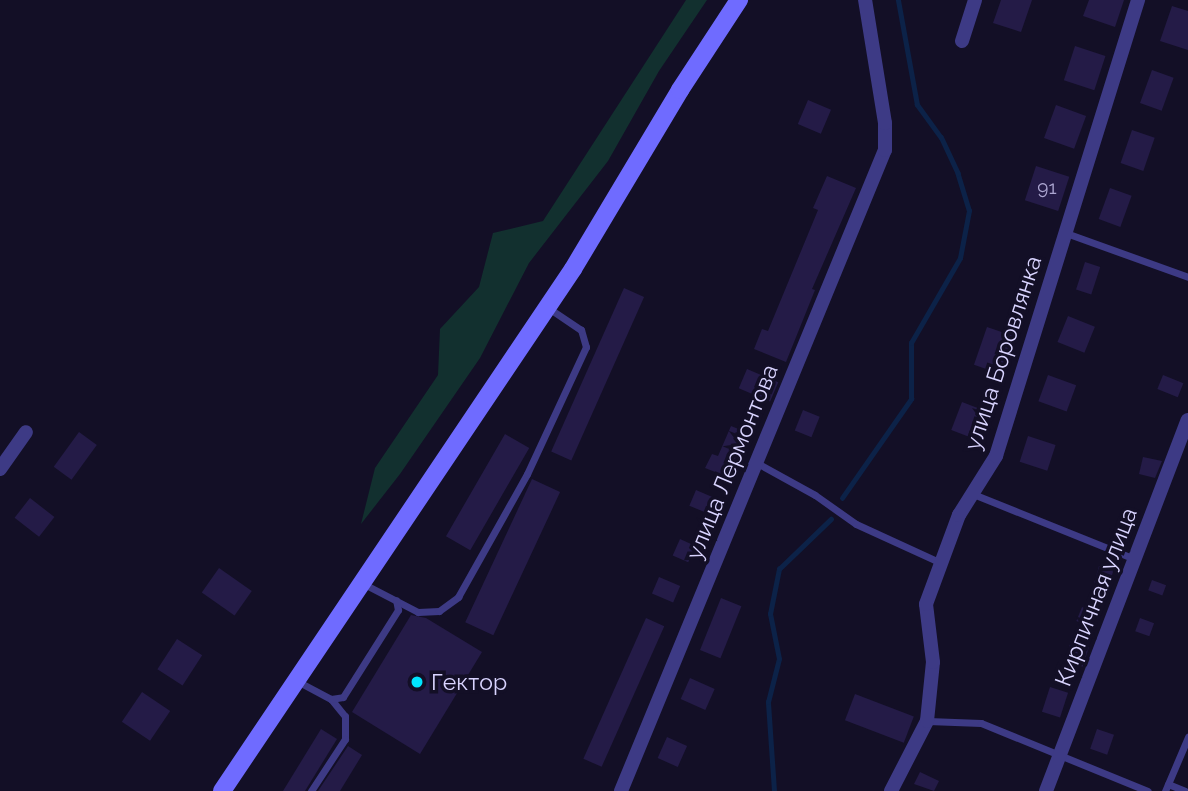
<!DOCTYPE html>
<html>
<head>
<meta charset="utf-8">
<style>
  body { margin:0 }
  #map { position:relative; width:1188px; height:791px; overflow:hidden; background:#130f26; font-family:Raleway,sans-serif }
  div>[style] { position:absolute }
  .green>* { inset:0; background:#12302f }
  .stream>* { height:4.5px; margin:-2.25px; padding:0 2.25px; transform-origin:2.25px; border-radius:2.25px; background:#0c2248 }
  .building>* { inset:0; background:#241b47; transform-origin:0 0 }
  .lane>* { height:7px; margin:-3.5px; padding:0 3.5px; transform-origin:3.5px; border-radius:3.5px; background:#3d3a85 }
  .street>* { height:14px; margin:-7px; padding:0 7px; transform-origin:7px; border-radius:7px; background:#3d3a85 }
  .secondary>* { height:18px; margin:-9px; padding:0 9px; transform-origin:9px; border-radius:9px; background:#6f6bff }
  .dots>* { width:19px; height:19px; translate:-50% -50%; box-sizing:border-box; border:4px solid #130f26; border-radius:50% }
  span { translate:-50% -50%; white-space:nowrap; text-align:center; line-height:1.15; -webkit-text-stroke:7px #130f26; paint-order:stroke }
  .number-label { font-size:19px; color:#aca6d1 }
  .number-label span { -webkit-text-stroke-width:0 }
  .street-label { font-size:23px; color:#d9d4ff }
  .poi-label { font-size:23px; color:#d9d4ff }
  .left { translate:0 -50%; text-align:left }
</style>
</head>
<body>
<div id="map">
  <div class="green">
    <i style="clip-path:polygon(686px 0,707px 0,659px 71px,608px 161px,529px 263px,480px 358px,400px 474px,361px 524px,375px 468px,438px 375px,440px 329px,479px 287px,493px 233px,543px 221px)"></i>
  </div>
  <div class="stream">
    <i style="left:842px;top:498px;width:121px;rotate:-55.1deg"></i>
    <i style="left:911px;top:399px;width:56px;rotate:-90deg"></i>
    <i style="left:911px;top:343px;width:98px;rotate:-60deg"></i>
    <i style="left:960px;top:258px;width:48px;rotate:-79.2deg"></i>
    <i style="left:969px;top:211px;width:39px;rotate:-107deg"></i>
    <i style="left:958px;top:174px;width:40px;rotate:-115deg"></i>
    <i style="left:941px;top:138px;width:41px;rotate:-126deg"></i>
    <i style="left:917px;top:105px;width:107px;rotate:-100.3deg"></i>
    <i style="left:774px;top:791px;width:89px;rotate:-93.9deg"></i>
    <i style="left:768px;top:702px;width:44px;rotate:-75.7deg"></i>
    <i style="left:779px;top:659px;width:46px;rotate:-101.3deg"></i>
    <i style="left:770px;top:614px;width:46px;rotate:-78.7deg"></i>
    <i style="left:779px;top:569px;width:72px;rotate:-43.9deg"></i>
  </div>
  <div class="building">
    <i style="clip-path:polygon(1001px 0,1032px 0,1021px 32px,993px 23px)"></i>
    <i style="clip-path:polygon(1089px 0,1124px 0,1115px 27px,1083px 16px)"></i>
    <i style="clip-path:polygon(1172px 6px,1188px 11px,1188px 50px,1160px 41px)"></i>
    <i style="left:1075px;top:46px;width:32px;height:36px;rotate:18deg"></i>
    <i style="left:1152px;top:70px;width:23px;height:35px;rotate:20deg"></i>
    <i style="left:808px;top:100px;width:25px;height:26px;rotate:23deg"></i>
    <i style="left:1056px;top:105px;width:32px;height:35px;rotate:20deg"></i>
    <i style="left:1132px;top:130px;width:24px;height:35px;rotate:19deg"></i>
    <i style="left:1036px;top:166px;width:35px;height:36px;rotate:18deg"></i>
    <i style="clip-path:polygon(827px 176px,856px 188px,812px 289px,815px 290px,786px 362px,754px 349px,762px 329px,768px 331px,818px 210px,813px 208px)"></i>
    <i style="left:1110px;top:188px;width:23px;height:33px;rotate:20deg"></i>
    <i style="left:1085px;top:262px;width:16px;height:29px;rotate:18deg"></i>
    <i style="left:624px;top:288px;width:22px;height:179px;rotate:24deg"></i>
    <i style="left:1068px;top:316px;width:29px;height:28px;rotate:22deg"></i>
    <i style="left:987px;top:327px;width:28px;height:40px;rotate:19deg"></i>
    <i style="left:747px;top:369px;width:34px;height:21px;rotate:23deg"></i>
    <i style="left:1048px;top:375px;width:30px;height:28px;rotate:20deg"></i>
    <i style="left:1163px;top:375px;width:22px;height:15px;rotate:22deg"></i>
    <i style="left:962px;top:402px;width:28px;height:30px;rotate:21deg"></i>
    <i style="left:803px;top:410px;width:18px;height:22px;rotate:22deg"></i>
    <i style="clip-path:polygon(731px 426px,751px 434px,744px 451px,739px 449px,728px 477px,705px 468px,712px 454px,718px 456px)"></i>
    <i style="left:79px;top:432px;width:22px;height:43px;rotate:36deg"></i>
    <i style="left:505px;top:434px;width:28px;height:118px;rotate:30deg"></i>
    <i style="left:1028px;top:436px;width:29px;height:27px;rotate:18deg"></i>
    <i style="clip-path:polygon(1143px 457px,1162px 461px,1155px 478px,1139px 474px)"></i>
    <i style="left:532px;top:479px;width:31px;height:158px;rotate:25deg"></i>
    <i style="left:696px;top:490px;width:26px;height:17px;rotate:23deg"></i>
    <i style="left:30px;top:498px;width:31px;height:25px;rotate:38deg"></i>
    <i style="left:680px;top:539px;width:17px;height:18px;rotate:24deg"></i>
    <i style="left:1099px;top:566px;width:15px;height:17px;rotate:16deg"></i>
    <i style="left:219px;top:568px;width:40px;height:30px;rotate:35deg"></i>
    <i style="left:659px;top:577px;width:23px;height:18px;rotate:23deg"></i>
    <i style="left:1152px;top:580px;width:15px;height:11px;rotate:20deg"></i>
    <i style="left:721px;top:598px;width:22px;height:56px;rotate:22deg"></i>
    <i style="left:1082px;top:607px;width:16px;height:15px;rotate:22deg"></i>
    <i style="clip-path:polygon(411px 615px,426px 618px,482px 652px,420px 754px,352px 712px)"></i>
    <i style="left:646px;top:618px;width:20px;height:154px;rotate:24deg"></i>
    <i style="left:1140px;top:618px;width:15px;height:14px;rotate:20deg"></i>
    <i style="left:177px;top:639px;width:30px;height:36px;rotate:33deg"></i>
    <i style="left:1071px;top:641px;width:19px;height:21px;rotate:18deg"></i>
    <i style="left:690px;top:678px;width:27px;height:23px;rotate:24deg"></i>
    <i style="left:1050px;top:687px;width:19px;height:26px;rotate:18deg"></i>
    <i style="left:142px;top:692px;width:34px;height:36px;rotate:34deg"></i>
    <i style="left:855px;top:694px;width:63px;height:28px;rotate:21deg"></i>
    <i style="clip-path:polygon(321px 729px,337px 739px,305px 791px,283px 791px)"></i>
    <i style="left:1097px;top:729px;width:18px;height:21px;rotate:19deg"></i>
    <i style="left:667px;top:737px;width:22px;height:23px;rotate:24deg"></i>
    <i style="clip-path:polygon(348px 746px,362px 755px,340px 791px,318px 791px)"></i>
    <i style="clip-path:polygon(920px 772px,939px 781px,934px 791px,914px 784px)"></i>
  </div>
  <div class="lane">
    <i style="left:1066px;top:233px;width:130px;rotate:19.8deg"></i>
    <i style="left:757px;top:463px;width:66px;rotate:28.9deg"></i>
    <i style="left:815px;top:495px;width:50px;rotate:35.3deg"></i>
    <i style="left:856px;top:524px;width:94px;rotate:24.6deg"></i>
    <i style="left:973px;top:494px;width:175px;rotate:21.9deg"></i>
    <i style="left:362px;top:583px;width:63px;rotate:27.4deg"></i>
    <i style="left:418px;top:612px;width:21px;rotate:-3deg"></i>
    <i style="left:439px;top:611px;width:24px;rotate:-36deg"></i>
    <i style="left:458px;top:597px;width:141px;rotate:-60.7deg"></i>
    <i style="left:527px;top:474px;width:140px;rotate:-65.1deg"></i>
    <i style="left:586px;top:347px;width:18px;rotate:-106deg"></i>
    <i style="left:581px;top:330px;width:40px;rotate:-146deg"></i>
    <i style="left:297px;top:681px;width:38px;rotate:28deg"></i>
    <i style="left:331px;top:699px;width:22px;rotate:51deg"></i>
    <i style="left:345px;top:716px;width:23px;rotate:90deg"></i>
    <i style="left:345px;top:739px;width:62px;rotate:123.2deg"></i>
    <i style="left:331px;top:699px;width:12px;rotate:-9deg"></i>
    <i style="left:343px;top:697px;width:103px;rotate:-57.7deg"></i>
    <i style="left:398px;top:610px;width:10px;rotate:-101deg"></i>
    <i style="left:928px;top:721px;width:53px;rotate:2.2deg"></i>
    <i style="left:981px;top:723px;width:180px;rotate:22.2deg"></i>
    <i style="left:1168px;top:784px;width:18px;rotate:22deg"></i>
    <i style="left:1165px;top:791px;width:59px;rotate:-66.9deg"></i>
  </div>
  <div class="street">
    <i style="left:962px;top:41px;width:43px;rotate:-72.4deg"></i>
    <i style="left:0;top:469px;width:45px;rotate:-54.9deg"></i>
    <i style="left:621px;top:791px;width:693px;rotate:-67.62deg"></i>
    <i style="left:885px;top:150px;width:27px;rotate:-90deg"></i>
    <i style="left:885px;top:123px;width:125px;rotate:-99.2deg"></i>
    <i style="left:891px;top:791px;width:79px;rotate:-62.8deg"></i>
    <i style="left:927px;top:721px;width:59px;rotate:-84.2deg"></i>
    <i style="left:933px;top:662px;width:58px;rotate:-96.9deg"></i>
    <i style="left:926px;top:604px;width:95px;rotate:-69.7deg"></i>
    <i style="left:959px;top:515px;width:70px;rotate:-57.9deg"></i>
    <i style="left:996px;top:456px;width:478px;rotate:-72.7deg"></i>
    <i style="left:1046px;top:791px;width:397px;rotate:-69.1deg"></i>
  </div>
  <div class="secondary">
    <i style="left:222px;top:791px;width:629px;rotate:-56.08deg"></i>
    <i style="left:573px;top:269px;width:209px;rotate:-59.1deg"></i>
    <i style="left:680px;top:90px;width:108px;rotate:-56.8deg"></i>
  </div>
  <div class="dots">
    <i style="left:417px;top:682px;background:#00e5ff"></i>
  </div>
  <div class="number-label">
    <span style="left:1047px;top:188px">91</span>
  </div>
  <div class="street-label">
    <span style="left:1003px;top:353px;rotate:-72deg">улица Боровлянка</span>
    <span style="left:732px;top:462px;rotate:-68deg">улица Лермонтова</span>
    <span style="left:1096px;top:597px;rotate:-69deg">Кирпичная улица</span>
  </div>
  <div class="poi-label">
    <span class="left" style="left:431px;top:682px">Гектор</span>
  </div>
</div>
</body>
</html>
